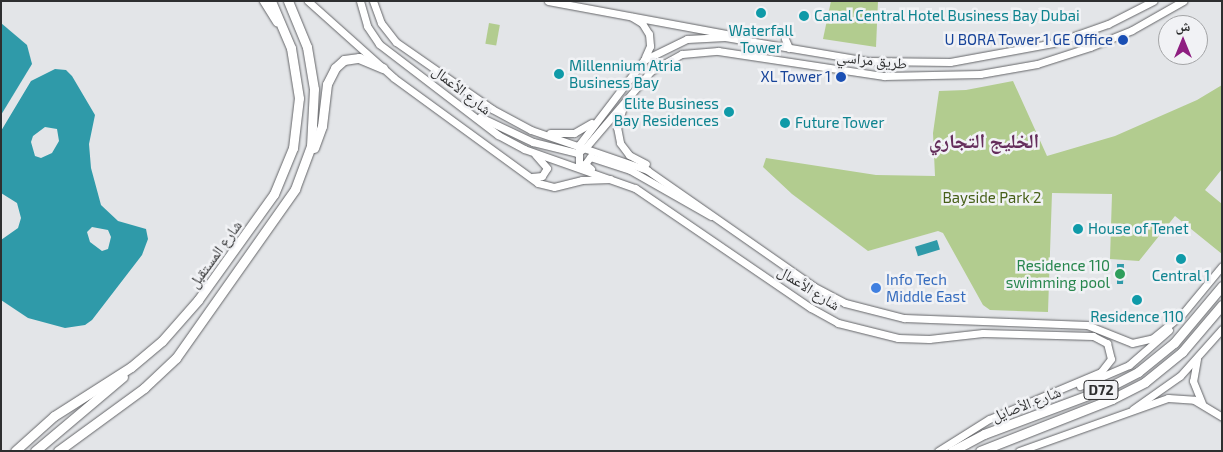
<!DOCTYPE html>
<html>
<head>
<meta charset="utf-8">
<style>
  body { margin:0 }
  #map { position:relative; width:1223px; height:452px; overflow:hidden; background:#e3e5e8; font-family:"Exo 2","Noto Naskh Arabic",sans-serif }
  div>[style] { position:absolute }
  .green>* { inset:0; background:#b2cc8f; transform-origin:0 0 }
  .water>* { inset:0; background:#2f9aa9; transform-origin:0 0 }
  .roads { filter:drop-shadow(0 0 1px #646568) drop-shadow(0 0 1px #646568) }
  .minor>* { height:7px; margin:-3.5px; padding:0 3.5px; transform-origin:3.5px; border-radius:3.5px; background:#fff }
  .major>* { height:9px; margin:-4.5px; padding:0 4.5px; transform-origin:4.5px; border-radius:4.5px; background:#fff }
  .dots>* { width:14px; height:14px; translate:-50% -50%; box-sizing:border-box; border:2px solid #f1f2f5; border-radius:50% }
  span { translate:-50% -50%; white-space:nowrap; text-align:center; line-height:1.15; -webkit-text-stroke:5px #f1f2f5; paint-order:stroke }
  .shield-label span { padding:1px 4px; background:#f1f2f5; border:1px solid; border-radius:4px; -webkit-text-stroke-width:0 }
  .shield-label { font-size:14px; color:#2e2f30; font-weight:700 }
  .culture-label { font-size:15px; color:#0d838f }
  .left { translate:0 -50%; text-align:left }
  .right { translate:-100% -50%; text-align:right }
  .transit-label { font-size:15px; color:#164399 }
  .street-label { font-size:15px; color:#2e2f30 }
  .park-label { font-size:15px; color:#476019 }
  .leisure-label { font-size:15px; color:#27864d }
  .shop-label { font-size:15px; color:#366cbe }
  .district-label { font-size:20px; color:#652e5c; font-weight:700 }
  .frame { position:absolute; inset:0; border:2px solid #2e2f30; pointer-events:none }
  .north { position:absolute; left:1158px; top:15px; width:50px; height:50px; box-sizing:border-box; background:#f1f2f5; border:1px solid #a3a4a6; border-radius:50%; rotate:0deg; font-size:14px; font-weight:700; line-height:20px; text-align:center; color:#2e2f30 }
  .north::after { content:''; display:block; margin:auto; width:18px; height:22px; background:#8e1e80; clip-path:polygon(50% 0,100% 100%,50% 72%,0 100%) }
</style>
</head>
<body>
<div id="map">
  <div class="green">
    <i style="clip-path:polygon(831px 1px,878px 1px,876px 47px,823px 39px)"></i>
    <i style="left:489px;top:23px;width:11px;height:21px;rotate:10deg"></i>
    <i style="clip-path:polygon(1013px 81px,1047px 156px,1115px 136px,1197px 100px,1222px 85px,1222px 169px,1205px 190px,1222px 204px,1222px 254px,1175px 216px,1139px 261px,1110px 259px,1112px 194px,1052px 193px,1048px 312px,990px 310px,983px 305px,943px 233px,938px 231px,868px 251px,792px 194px,763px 167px,766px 158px,876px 175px,935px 176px,933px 133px,939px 91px,966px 90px)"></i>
  </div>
  <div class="water">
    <i style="clip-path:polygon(1px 23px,27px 45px,32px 64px,1px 115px)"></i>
    <i style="clip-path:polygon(evenodd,55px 69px,66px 70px,72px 76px,95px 115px,89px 144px,91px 168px,101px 205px,118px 221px,146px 229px,148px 239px,142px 255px,92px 320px,85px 325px,65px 328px,28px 318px,1px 300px,1px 240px,18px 228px,21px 218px,17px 203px,1px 193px,1px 131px,31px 81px,55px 69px,45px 127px,57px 129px,59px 141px,52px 153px,41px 158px,35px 156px,31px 142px,33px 136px,45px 127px,55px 69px,92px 227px,108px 230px,111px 237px,108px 249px,102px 251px,90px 242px,87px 232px,92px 227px)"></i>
    <i style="left:937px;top:240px;width:10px;height:23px;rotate:73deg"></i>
    <i style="clip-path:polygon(1117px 264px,1124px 264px,1123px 284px,1117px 284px)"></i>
  </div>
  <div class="roads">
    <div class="minor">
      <i style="left:263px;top:1px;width:25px;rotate:58deg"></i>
      <i style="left:308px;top:1px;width:115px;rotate:41.8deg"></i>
      <i style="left:394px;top:78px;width:178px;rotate:36.1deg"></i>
      <i style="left:538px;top:183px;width:16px;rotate:14deg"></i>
      <i style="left:554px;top:187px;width:29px;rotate:-14deg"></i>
      <i style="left:582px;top:180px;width:28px;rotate:-2deg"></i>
      <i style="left:360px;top:1px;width:26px;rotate:74deg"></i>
      <i style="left:367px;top:26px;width:22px;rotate:56deg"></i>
      <i style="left:379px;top:44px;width:150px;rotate:37.4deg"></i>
      <i style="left:498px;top:135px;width:30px;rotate:28deg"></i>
      <i style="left:524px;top:149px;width:118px;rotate:19.4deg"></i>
      <i style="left:635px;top:188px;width:213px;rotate:34.3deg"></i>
      <i style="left:811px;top:308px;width:31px;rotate:29deg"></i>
      <i style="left:838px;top:323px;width:62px;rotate:14deg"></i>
      <i style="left:898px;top:338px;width:31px;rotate:2deg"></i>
      <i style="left:929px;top:339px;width:54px;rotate:-6.3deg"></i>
      <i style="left:983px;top:333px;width:110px;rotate:1.6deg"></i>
      <i style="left:1093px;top:336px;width:16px;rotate:27deg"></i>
      <i style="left:1107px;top:343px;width:16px;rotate:76deg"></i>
      <i style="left:1111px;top:359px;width:16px;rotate:128deg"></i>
      <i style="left:1101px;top:372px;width:121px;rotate:157.2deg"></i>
      <i style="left:989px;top:419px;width:60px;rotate:147.9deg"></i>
      <i style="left:373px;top:1px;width:23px;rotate:70deg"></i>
      <i style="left:381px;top:23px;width:24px;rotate:52deg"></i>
      <i style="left:396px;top:42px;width:117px;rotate:34.9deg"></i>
      <i style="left:492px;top:109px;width:44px;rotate:28.3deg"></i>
      <i style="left:531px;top:130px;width:123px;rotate:19deg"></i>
      <i style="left:647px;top:170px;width:203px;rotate:34.9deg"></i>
      <i style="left:813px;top:286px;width:36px;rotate:28deg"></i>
      <i style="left:845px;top:303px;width:61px;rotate:14.3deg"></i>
      <i style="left:904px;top:318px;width:183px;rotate:2.2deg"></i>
      <i style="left:1087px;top:325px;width:48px;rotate:21.8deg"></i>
      <i style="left:1132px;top:343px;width:22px;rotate:-13deg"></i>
      <i style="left:1153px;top:338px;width:36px;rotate:-39deg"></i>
      <i style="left:548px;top:1px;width:181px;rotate:10.5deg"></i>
      <i style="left:632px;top:17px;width:12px;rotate:31deg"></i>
      <i style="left:642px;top:23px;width:13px;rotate:58deg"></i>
      <i style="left:649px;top:34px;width:12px;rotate:85deg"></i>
      <i style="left:650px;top:46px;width:12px;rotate:114deg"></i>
      <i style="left:785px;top:39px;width:10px;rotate:66deg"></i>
      <i style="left:623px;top:107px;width:21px;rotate:107deg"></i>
      <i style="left:617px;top:127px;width:16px;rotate:79deg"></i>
      <i style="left:620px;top:143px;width:15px;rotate:53deg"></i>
      <i style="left:629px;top:155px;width:19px;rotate:28deg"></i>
      <i style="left:480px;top:117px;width:59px;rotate:25.3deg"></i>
      <i style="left:533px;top:142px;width:45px;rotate:14deg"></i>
      <i style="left:577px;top:153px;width:11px;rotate:-34deg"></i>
      <i style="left:586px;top:147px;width:100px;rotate:-49.5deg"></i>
      <i style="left:651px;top:71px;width:35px;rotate:-29deg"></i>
      <i style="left:682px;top:54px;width:36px;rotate:-5deg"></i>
      <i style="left:718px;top:51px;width:168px;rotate:8.6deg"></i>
      <i style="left:884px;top:76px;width:96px;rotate:-1.2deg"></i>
      <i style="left:980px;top:74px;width:58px;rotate:-10deg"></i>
      <i style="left:1037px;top:64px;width:56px;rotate:-17.8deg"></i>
      <i style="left:1090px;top:47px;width:45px;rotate:-22deg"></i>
      <i style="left:1132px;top:30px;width:59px;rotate:-29.6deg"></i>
      <i style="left:550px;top:133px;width:24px"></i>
      <i style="left:574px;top:133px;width:20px;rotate:-30deg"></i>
      <i style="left:579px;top:167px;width:22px;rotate:-90deg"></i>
      <i style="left:579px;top:145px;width:107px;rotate:-52.6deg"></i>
      <i style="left:644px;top:60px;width:48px;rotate:-26deg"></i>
      <i style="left:687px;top:39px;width:38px;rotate:-3deg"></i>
      <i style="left:725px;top:37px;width:146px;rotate:9.5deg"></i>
      <i style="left:869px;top:61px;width:81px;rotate:0.7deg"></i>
      <i style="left:950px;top:62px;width:106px;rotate:-10.4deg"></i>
      <i style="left:1054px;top:43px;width:57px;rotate:-19.4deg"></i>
      <i style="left:1108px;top:24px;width:51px;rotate:-27.1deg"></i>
      <i style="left:591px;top:169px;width:8px;rotate:-140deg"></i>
      <i style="left:585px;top:164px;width:9px;rotate:-54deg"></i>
      <i style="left:590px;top:157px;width:42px;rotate:18deg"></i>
      <i style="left:630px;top:170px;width:93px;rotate:29.6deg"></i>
      <i style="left:532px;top:177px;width:10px;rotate:-6deg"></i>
      <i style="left:542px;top:176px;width:9px;rotate:-58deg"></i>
      <i style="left:547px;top:168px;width:18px;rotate:-131deg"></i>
      <i style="left:1179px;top:318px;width:67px;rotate:-50.4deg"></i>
      <i style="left:1197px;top:359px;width:22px;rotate:100deg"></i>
      <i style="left:1193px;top:381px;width:24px;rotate:68deg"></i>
      <i style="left:1080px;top:386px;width:53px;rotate:-23.2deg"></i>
      <i style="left:1129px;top:365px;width:53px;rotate:-41.2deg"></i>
      <i style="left:1133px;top:409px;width:57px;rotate:-35.1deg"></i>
      <i style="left:1180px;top:376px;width:63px;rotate:-48.2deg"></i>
      <i style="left:1019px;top:451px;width:158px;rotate:-19.6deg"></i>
      <i style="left:1168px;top:398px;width:26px;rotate:4deg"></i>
      <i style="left:1194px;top:400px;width:33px;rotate:31deg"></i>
    </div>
    <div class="major">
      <i style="left:314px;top:148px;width:23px;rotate:-70deg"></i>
      <i style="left:322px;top:126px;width:42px;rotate:-83.2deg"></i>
      <i style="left:327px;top:84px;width:18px;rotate:-63deg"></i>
      <i style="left:335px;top:68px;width:12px;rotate:-42deg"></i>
      <i style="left:344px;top:60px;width:15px;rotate:-8deg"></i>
      <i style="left:359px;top:58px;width:26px;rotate:23deg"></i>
      <i style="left:15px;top:451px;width:52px;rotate:-41.9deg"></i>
      <i style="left:54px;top:416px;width:91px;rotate:-32.5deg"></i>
      <i style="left:131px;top:367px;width:40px;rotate:-40deg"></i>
      <i style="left:162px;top:341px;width:55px;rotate:-48.7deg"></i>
      <i style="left:198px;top:300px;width:130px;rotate:-54.4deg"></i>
      <i style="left:274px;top:194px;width:50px;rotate:-67.6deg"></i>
      <i style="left:293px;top:148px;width:50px;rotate:-83.2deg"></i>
      <i style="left:299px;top:98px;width:51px;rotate:-99.1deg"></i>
      <i style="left:291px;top:48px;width:51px;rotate:-113.1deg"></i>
      <i style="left:35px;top:451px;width:115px;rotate:-40.1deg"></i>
      <i style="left:58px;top:451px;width:107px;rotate:-36.2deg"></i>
      <i style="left:144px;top:388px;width:44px;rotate:-43.2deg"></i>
      <i style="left:176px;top:358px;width:207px;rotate:-54.8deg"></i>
      <i style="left:295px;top:189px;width:46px;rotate:-69.6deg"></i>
      <i style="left:311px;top:146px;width:57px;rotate:-87deg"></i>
      <i style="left:314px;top:89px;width:43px;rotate:-99.5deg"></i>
      <i style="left:307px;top:47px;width:50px;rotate:-112.4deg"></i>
      <i style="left:952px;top:451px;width:36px;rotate:-28deg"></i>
      <i style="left:984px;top:434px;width:131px;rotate:-20.5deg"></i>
      <i style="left:1107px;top:388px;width:35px;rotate:-27deg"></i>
      <i style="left:1138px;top:372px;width:46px;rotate:-38.9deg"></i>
      <i style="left:1174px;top:343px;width:75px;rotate:-49.9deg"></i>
      <i style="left:980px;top:451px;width:142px;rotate:-21.5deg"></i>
      <i style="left:1112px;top:399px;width:37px;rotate:-27deg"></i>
      <i style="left:1145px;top:382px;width:48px;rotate:-39deg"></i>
      <i style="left:1182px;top:352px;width:62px;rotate:-49.6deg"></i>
    </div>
  </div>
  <div class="dots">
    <i style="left:761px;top:13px;background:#0f9aa8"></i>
    <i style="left:804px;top:16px;background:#0f9aa8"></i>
    <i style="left:1123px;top:40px;background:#1a4fb4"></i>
    <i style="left:559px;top:74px;background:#0f9aa8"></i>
    <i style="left:841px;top:77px;background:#1a4fb4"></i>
    <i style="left:729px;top:112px;background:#0f9aa8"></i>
    <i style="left:785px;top:123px;background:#0f9aa8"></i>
    <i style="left:1078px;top:229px;background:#0f9aa8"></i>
    <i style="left:1181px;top:259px;background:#0f9aa8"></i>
    <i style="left:1120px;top:274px;background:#2e9e5b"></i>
    <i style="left:876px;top:288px;background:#3f7fe0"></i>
    <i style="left:1137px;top:300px;background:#0f9aa8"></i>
  </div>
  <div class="shield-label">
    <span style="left:1101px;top:390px">D72</span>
  </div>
  <div class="culture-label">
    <span class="left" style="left:814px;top:16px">Canal Central Hotel Business Bay Dubai</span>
    <span style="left:761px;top:39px">Waterfall<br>Tower</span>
    <span class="left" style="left:569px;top:74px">Millennium Atria<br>Business Bay</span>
    <span class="right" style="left:719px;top:112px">Elite Business<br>Bay Residences</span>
    <span class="left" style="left:795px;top:123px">Future Tower</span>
    <span class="left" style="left:1088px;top:229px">House of Tenet</span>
    <span style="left:1181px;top:276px">Central 1</span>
    <span style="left:1137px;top:317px">Residence 110</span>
  </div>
  <div class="transit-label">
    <span class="right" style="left:1113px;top:40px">U BORA Tower 1 GE Office</span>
    <span class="right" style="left:831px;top:77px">XL Tower 1</span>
  </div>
  <div class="street-label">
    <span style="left:872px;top:60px;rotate:6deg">طريق مراسي</span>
    <span style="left:462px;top:90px;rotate:38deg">شارع الأعمال</span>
    <span style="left:215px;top:254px;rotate:-54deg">شارع المستقبل</span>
    <span style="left:809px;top:288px;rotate:32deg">شارع الأعمال</span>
    <span style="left:1026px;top:404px;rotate:-21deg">شارع الأصايل</span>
  </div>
  <div class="park-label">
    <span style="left:992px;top:198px">Bayside Park 2</span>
  </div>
  <div class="leisure-label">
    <span class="right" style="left:1110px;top:274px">Residence 110<br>swimming pool</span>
  </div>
  <div class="shop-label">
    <span class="left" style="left:886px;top:288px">Info Tech<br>Middle East</span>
  </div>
  <div class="district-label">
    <span style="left:984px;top:140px">الخليج التجاري</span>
  </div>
  <div class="frame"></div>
  <div class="north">ش</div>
</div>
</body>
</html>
